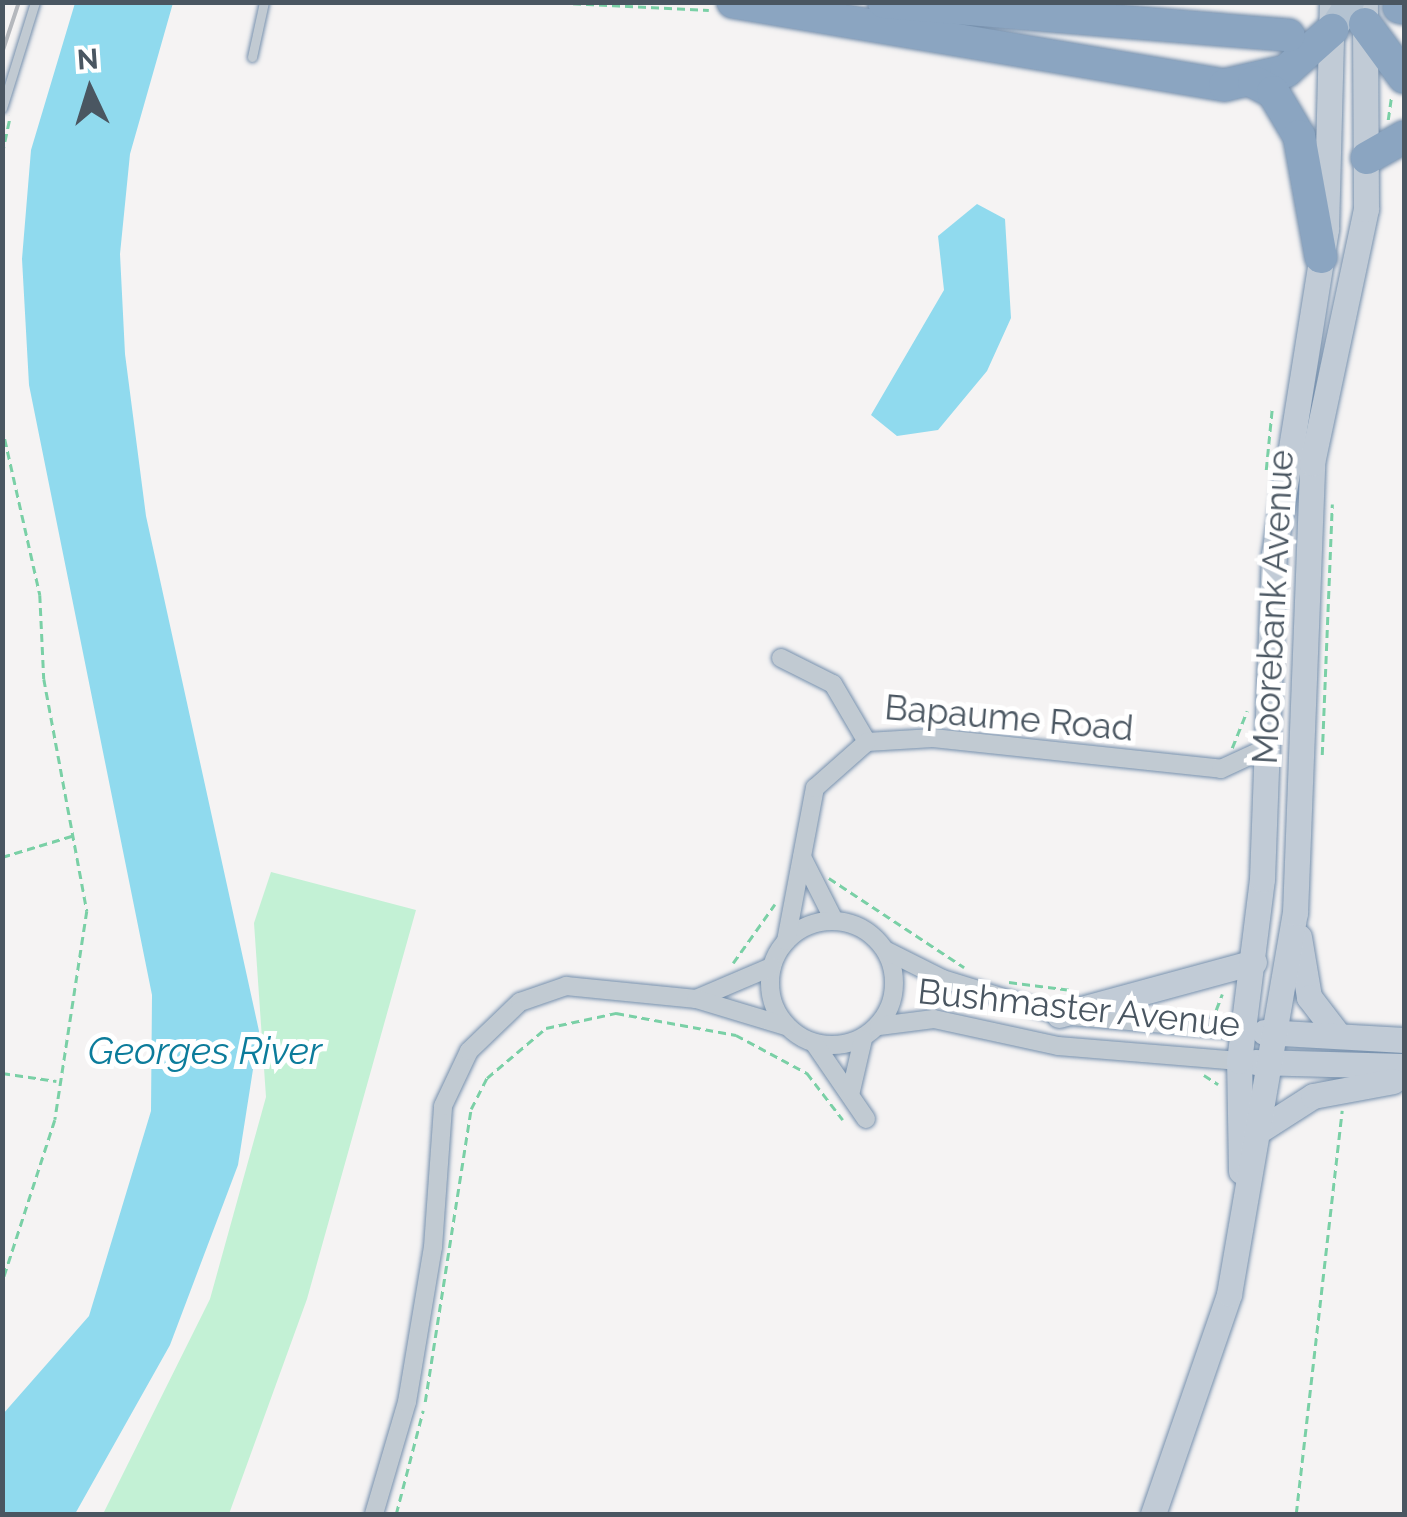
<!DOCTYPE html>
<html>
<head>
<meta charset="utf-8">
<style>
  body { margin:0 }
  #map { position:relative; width:1407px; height:1517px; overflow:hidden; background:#f5f3f3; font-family:Raleway,sans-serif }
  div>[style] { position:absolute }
  .green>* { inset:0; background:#c3f1d5 }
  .water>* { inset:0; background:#90daee }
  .path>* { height:2.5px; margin-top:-1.25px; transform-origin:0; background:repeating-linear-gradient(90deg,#7ad0a6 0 8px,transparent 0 13px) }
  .roads { filter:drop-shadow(0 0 2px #7690ad) drop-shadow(0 0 2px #7690ad) }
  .lane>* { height:9px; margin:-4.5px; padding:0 4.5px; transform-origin:4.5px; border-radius:4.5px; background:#c1cad2 }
  .street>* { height:18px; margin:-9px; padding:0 9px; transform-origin:9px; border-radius:9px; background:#c1cad2 }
  .street>.ring { margin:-9px; padding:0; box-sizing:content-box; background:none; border:18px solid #c1cad2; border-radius:50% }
  .secondary>* { height:25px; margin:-12.5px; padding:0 12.5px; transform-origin:12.5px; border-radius:12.5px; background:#c1cbd6 }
  .primary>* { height:28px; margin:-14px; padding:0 14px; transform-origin:14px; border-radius:14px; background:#b3c2d1 }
  .highway>* { height:32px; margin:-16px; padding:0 16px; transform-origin:16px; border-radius:16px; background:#8ba5c1 }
  .rail>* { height:4px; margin:-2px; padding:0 2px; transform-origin:2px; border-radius:2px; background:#b5b8bd }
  span { translate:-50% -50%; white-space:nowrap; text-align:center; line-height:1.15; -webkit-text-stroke:10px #fff; paint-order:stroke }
  .street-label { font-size:35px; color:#4a5661 }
  .water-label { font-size:38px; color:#0c7c9b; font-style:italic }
  .frame { position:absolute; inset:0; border:5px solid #4a5661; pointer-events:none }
  .north { position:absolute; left:40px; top:40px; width:100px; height:100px; -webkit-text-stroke:8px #fff; paint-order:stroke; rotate:356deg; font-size:28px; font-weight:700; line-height:40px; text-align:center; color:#4a5661 }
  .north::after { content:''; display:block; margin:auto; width:35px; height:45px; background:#4a5661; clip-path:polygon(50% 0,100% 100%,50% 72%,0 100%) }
</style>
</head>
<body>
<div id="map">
  <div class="green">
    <i style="clip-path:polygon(271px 872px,416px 910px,307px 1299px,229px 1514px,103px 1514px,210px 1299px,266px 1097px,254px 923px)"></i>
  </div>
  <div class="water">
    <i style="clip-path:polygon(75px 3px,173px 3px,130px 154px,120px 254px,125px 354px,146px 516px,259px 1031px,238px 1165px,170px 1345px,75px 1514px,3px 1514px,3px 1414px,89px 1316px,151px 1111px,152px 995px,29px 385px,22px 259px,31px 150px)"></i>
    <i style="clip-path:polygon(977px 204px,1005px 219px,1011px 318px,987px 371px,938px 430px,897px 436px,871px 415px,944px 290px,938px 236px)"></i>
  </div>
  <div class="path">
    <i style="left:547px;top:2px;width:162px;rotate:2.8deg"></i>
    <i style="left:1388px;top:120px;width:22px;rotate:-82deg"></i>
    <i style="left:2px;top:154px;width:39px;rotate:-78deg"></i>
    <i style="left:2px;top:205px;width:54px;rotate:90deg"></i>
    <i style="left:2px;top:325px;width:32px;rotate:90deg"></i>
    <i style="left:2px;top:426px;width:173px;rotate:77.3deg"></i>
    <i style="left:40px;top:595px;width:84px;rotate:87.3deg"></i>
    <i style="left:44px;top:679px;width:236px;rotate:79.5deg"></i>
    <i style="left:87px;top:911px;width:211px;rotate:98.7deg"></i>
    <i style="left:55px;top:1120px;width:171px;rotate:108deg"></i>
    <i style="left:1266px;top:470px;width:61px;rotate:-84.4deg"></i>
    <i style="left:1232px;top:748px;width:40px;rotate:-68deg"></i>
    <i style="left:1322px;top:755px;width:251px;rotate:-87.7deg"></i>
    <i style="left:2px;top:857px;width:76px;rotate:-16.8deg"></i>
    <i style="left:829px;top:878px;width:162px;rotate:33.4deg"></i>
    <i style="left:733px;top:963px;width:72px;rotate:-54.6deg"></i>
    <i style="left:1009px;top:982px;width:63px;rotate:7.4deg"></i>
    <i style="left:1216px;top:1010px;width:17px;rotate:-69deg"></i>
    <i style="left:2px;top:1073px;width:55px;rotate:8.4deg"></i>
    <i style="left:1204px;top:1075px;width:17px;rotate:33deg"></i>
    <i style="left:425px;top:1402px;width:297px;rotate:-81.1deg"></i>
    <i style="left:471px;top:1109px;width:35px;rotate:-63deg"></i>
    <i style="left:487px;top:1078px;width:77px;rotate:-40.3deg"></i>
    <i style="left:546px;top:1028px;width:72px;rotate:-12.1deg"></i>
    <i style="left:616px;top:1013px;width:122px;rotate:10.4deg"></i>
    <i style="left:736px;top:1035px;width:81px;rotate:28.2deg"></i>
    <i style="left:807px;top:1073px;width:59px;rotate:52.5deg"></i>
    <i style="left:396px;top:1514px;width:107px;rotate:-75.4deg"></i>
    <i style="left:1296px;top:1514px;width:406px;rotate:-83.5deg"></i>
  </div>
  <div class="roads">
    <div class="lane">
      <i style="left:252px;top:57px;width:56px;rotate:-77.7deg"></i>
      <i style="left:2px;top:108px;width:111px;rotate:-72.7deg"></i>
    </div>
    <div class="street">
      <i style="left:781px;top:658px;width:58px;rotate:26.6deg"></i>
      <i style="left:833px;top:684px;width:67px;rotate:59.6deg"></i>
      <i style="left:867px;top:742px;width:66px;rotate:-3.5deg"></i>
      <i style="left:933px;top:738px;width:290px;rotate:6.1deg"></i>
      <i style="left:1221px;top:769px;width:45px;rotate:-24.9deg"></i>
      <i style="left:802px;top:857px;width:71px;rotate:63.1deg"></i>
      <i class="ring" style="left:770px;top:921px;width:106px;height:106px"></i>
      <i style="left:786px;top:941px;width:156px;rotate:-79.3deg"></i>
      <i style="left:815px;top:788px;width:69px;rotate:-41.5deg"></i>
      <i style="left:887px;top:951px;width:63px;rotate:26.6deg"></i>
      <i style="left:943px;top:979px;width:121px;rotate:17.2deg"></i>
      <i style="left:1059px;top:1015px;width:186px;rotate:4.9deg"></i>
      <i style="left:696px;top:999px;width:82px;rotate:-23.1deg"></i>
      <i style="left:879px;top:1026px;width:55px;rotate:-7.3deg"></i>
      <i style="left:934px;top:1019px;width:127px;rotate:12.3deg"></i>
      <i style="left:1058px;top:1046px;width:182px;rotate:4.7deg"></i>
      <i style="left:814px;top:1043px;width:92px;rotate:55.6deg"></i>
      <i style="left:851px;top:1091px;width:53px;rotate:-77deg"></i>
      <i style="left:374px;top:1514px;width:117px;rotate:-73.6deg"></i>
      <i style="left:407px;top:1402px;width:157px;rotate:-80.5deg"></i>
      <i style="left:433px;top:1247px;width:141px;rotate:-85.9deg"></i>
      <i style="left:443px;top:1106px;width:61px;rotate:-64.7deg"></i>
      <i style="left:469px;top:1051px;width:71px;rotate:-43.9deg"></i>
      <i style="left:520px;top:1002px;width:49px;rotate:-19.2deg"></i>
      <i style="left:566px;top:986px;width:131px;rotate:5.7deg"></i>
      <i style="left:696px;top:999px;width:94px;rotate:16.7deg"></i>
    </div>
    <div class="secondary">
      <i style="left:1299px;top:937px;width:61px;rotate:80.5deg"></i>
      <i style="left:1309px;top:997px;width:49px;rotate:52.4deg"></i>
      <i style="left:1059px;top:1015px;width:202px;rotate:-15.2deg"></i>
      <i style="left:1264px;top:1032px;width:140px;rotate:3.3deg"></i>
      <i style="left:1255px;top:1062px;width:149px;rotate:1.5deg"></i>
      <i style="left:1260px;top:1130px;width:63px;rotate:-32.7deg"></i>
      <i style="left:1313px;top:1096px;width:81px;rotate:-10.6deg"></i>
      <i style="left:1241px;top:1171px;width:110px;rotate:-91deg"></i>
      <i style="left:1239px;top:1061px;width:183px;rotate:-82.8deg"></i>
      <i style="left:1262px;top:879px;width:325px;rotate:-87.9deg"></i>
      <i style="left:1274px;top:554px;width:329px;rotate:-80.9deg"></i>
      <i style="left:1326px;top:229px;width:227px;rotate:-88.5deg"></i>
      <i style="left:1153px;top:1514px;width:233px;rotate:-70.9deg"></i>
      <i style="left:1229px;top:1294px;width:387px;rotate:-80.2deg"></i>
      <i style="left:1295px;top:913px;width:450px;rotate:-87.8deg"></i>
      <i style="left:1312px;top:463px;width:260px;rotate:-78deg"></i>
      <i style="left:1366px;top:209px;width:207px;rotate:-90.3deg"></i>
    </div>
    <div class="primary">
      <i style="left:1332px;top:30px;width:33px;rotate:-57deg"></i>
    </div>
    <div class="highway">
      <i style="left:733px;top:2px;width:499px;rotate:9.6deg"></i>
      <i style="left:1225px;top:85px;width:63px;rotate:-12.9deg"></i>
      <i style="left:1286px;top:71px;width:62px;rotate:-41.7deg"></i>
      <i style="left:884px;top:2px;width:406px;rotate:4.7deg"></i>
      <i style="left:1399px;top:7px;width:5px;rotate:11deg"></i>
      <i style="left:1365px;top:24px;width:66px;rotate:53.7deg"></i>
      <i style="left:1254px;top:82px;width:21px;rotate:28deg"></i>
      <i style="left:1273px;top:92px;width:51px;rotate:59.4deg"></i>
      <i style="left:1299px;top:136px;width:123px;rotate:79.7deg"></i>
      <i style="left:1367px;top:158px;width:43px;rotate:-29.6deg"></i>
    </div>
  </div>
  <div class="rail">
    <i style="left:2px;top:53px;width:54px;rotate:-71.6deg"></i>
  </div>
  <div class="street-label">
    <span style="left:1273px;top:607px;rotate:-87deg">Moorebank Avenue</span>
    <span style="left:1009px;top:718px;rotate:5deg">Bapaume Road</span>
    <span style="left:1079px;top:1008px;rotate:6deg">Bushmaster Avenue</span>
  </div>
  <div class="water-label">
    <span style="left:205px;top:1051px">Georges River</span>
  </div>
  <div class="frame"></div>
  <div class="north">N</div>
</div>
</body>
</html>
